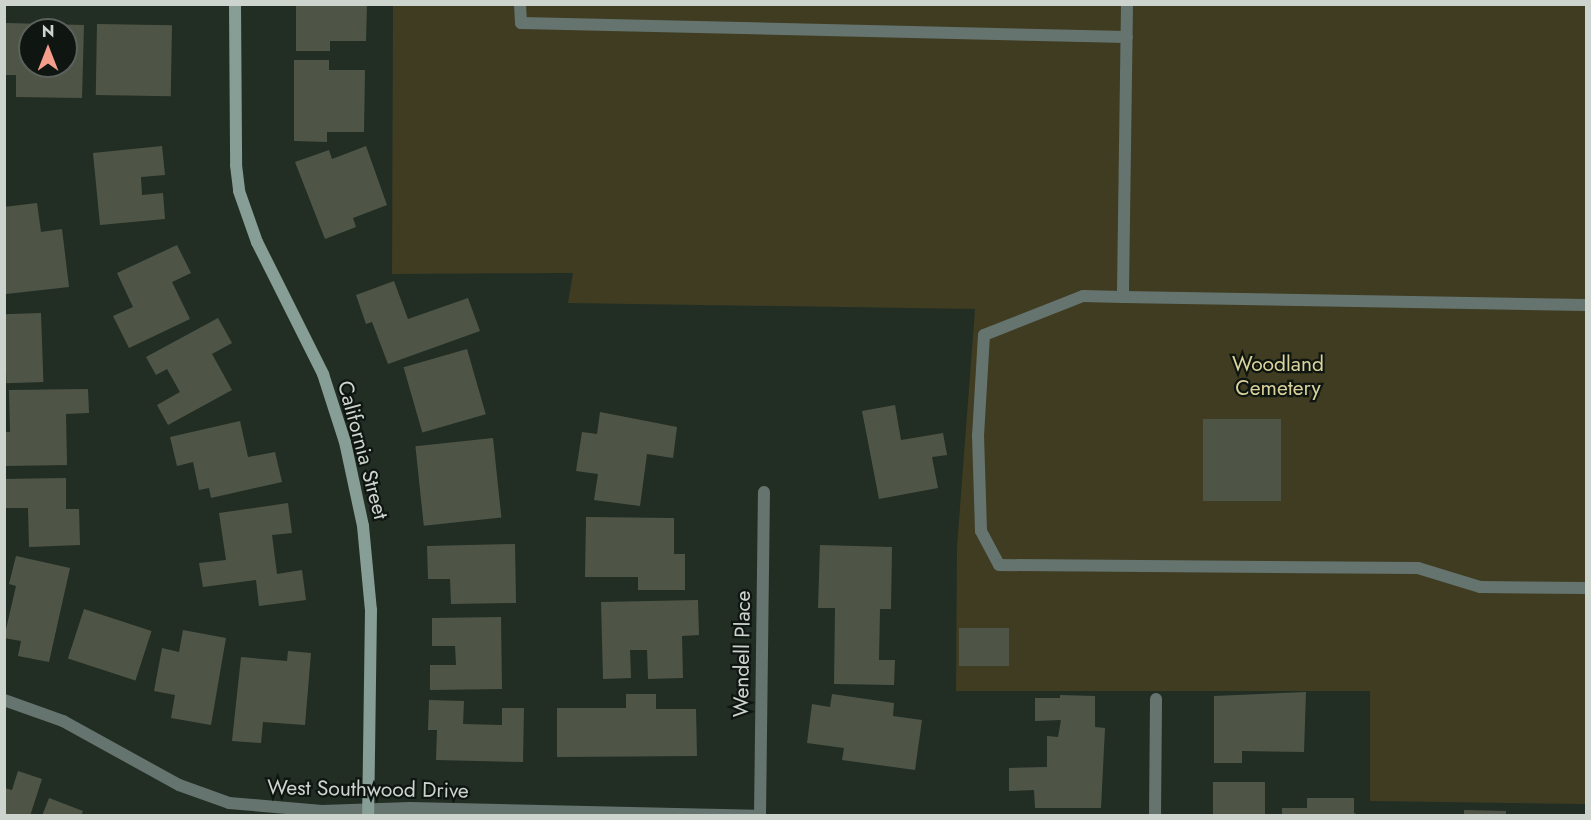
<!DOCTYPE html>
<html>
<head>
<meta charset="utf-8">
<style>
  body { margin:0 }
  #map { position:relative; width:1591px; height:820px; overflow:hidden; background:#222e24; font-family:Jost,sans-serif }
  div>[style] { position:absolute }
  .green>* { inset:0; background:#3f3c21 }
  .building>* { inset:0; background:#4f5546; transform-origin:0 0 }
  .lane>* { height:12px; margin:-6px; padding:0 6px; transform-origin:6px; border-radius:6px; background:#65746f }
  .street>* { height:12px; margin:-6px; padding:0 6px; transform-origin:6px; border-radius:6px; background:#65746f }
  .secondary>* { height:12px; margin:-6px; padding:0 6px; transform-origin:6px; border-radius:6px; background:#869e96 }
  span { translate:-50% -50%; white-space:nowrap; text-align:center; line-height:1.15; -webkit-text-stroke:4.5px #0f1510; paint-order:stroke }
  .park-label { font-size:21px; color:#dad39b }
  .street-label { font-size:21px; color:#cdd4ce }
  .frame { position:absolute; inset:0; border:6px solid #cdd4ce; pointer-events:none }
  .north { position:absolute; left:18px; top:18px; width:60px; height:60px; box-sizing:border-box; background:#0f1510; border:2px solid #5b615c; border-radius:50%; rotate:0deg; font-size:16px; font-weight:700; line-height:24px; text-align:center; color:#cdd4ce }
  .north::after { content:''; display:block; margin:auto; width:21px; height:27px; background:#f49d8b; clip-path:polygon(50% 0,100% 100%,50% 72%,0 100%) }
</style>
</head>
<body>
<div id="map">
  <div class="green">
    <i style="clip-path:polygon(393px 5px,1586px 5px,1586px 804px,1370px 801px,1370px 691px,956px 691px,957px 547px,975px 309px,568px 303px,573px 273px,392px 274px)"></i>
  </div>
  <div class="building">
    <i style="clip-path:polygon(296px 4px,367px 4px,366px 41px,330px 41px,330px 51px,296px 51px)"></i>
    <i style="clip-path:polygon(evenodd,6px 23px,84px 25px,82px 98px,16px 97px,16px 75px,5px 75px,6px 23px,30px 30px,66px 30px,66px 66px,30px 66px,30px 30px)"></i>
    <i style="left:97px;top:24px;width:75px;height:71px;rotate:1deg"></i>
    <i style="clip-path:polygon(294px 60px,329px 60px,329px 70px,365px 70px,364px 132px,327px 132px,327px 142px,294px 141px)"></i>
    <i style="clip-path:polygon(162px 146px,165px 175px,141px 177px,142px 195px,163px 193px,165px 219px,100px 225px,93px 153px)"></i>
    <i style="clip-path:polygon(366px 146px,387px 205px,353px 218px,356px 227px,325px 239px,295px 162px,329px 150px,332px 159px)"></i>
    <i style="clip-path:polygon(37px 203px,41px 232px,62px 229px,69px 287px,6px 294px,4px 207px)"></i>
    <i style="clip-path:polygon(177px 245px,191px 273px,172px 282px,190px 319px,129px 348px,113px 316px,133px 307px,117px 273px)"></i>
    <i style="clip-path:polygon(394px 281px,408px 319px,468px 298px,480px 331px,388px 364px,372px 322px,366px 324px,356px 295px)"></i>
    <i style="left:41px;top:313px;width:69px;height:37px;rotate:88deg"></i>
    <i style="clip-path:polygon(218px 318px,232px 343px,212px 354px,232px 390px,168px 425px,157px 405px,180px 392px,167px 369px,156px 375px,146px 357px)"></i>
    <i style="left:467px;top:349px;width:68px;height:66px;rotate:74deg"></i>
    <i style="clip-path:polygon(88px 389px,89px 413px,66px 414px,67px 465px,4px 466px,4px 432px,10px 432px,9px 390px)"></i>
    <i style="clip-path:polygon(895px 405px,901px 440px,943px 433px,947px 455px,932px 457px,938px 488px,879px 499px,862px 411px)"></i>
    <i style="clip-path:polygon(600px 412px,677px 427px,673px 458px,647px 454px,640px 506px,594px 500px,598px 474px,576px 471px,582px 432px,597px 434px)"></i>
    <i style="left:1203px;top:419px;width:78px;height:82px"></i>
    <i style="clip-path:polygon(240px 421px,248px 457px,275px 452px,282px 482px,211px 498px,209px 488px,199px 490px,193px 462px,177px 466px,170px 437px)"></i>
    <i style="left:493px;top:438px;width:80px;height:78px;rotate:84deg"></i>
    <i style="clip-path:polygon(66px 478px,66px 509px,79px 509px,80px 545px,29px 547px,28px 508px,5px 508px,4px 479px)"></i>
    <i style="clip-path:polygon(288px 503px,292px 533px,272px 535px,277px 574px,302px 570px,306px 600px,259px 606px,256px 580px,203px 587px,199px 563px,226px 560px,219px 513px)"></i>
    <i style="clip-path:polygon(586px 517px,674px 518px,674px 554px,685px 554px,685px 590px,638px 590px,638px 577px,585px 577px)"></i>
    <i style="clip-path:polygon(515px 544px,516px 603px,451px 604px,450px 579px,428px 579px,427px 546px)"></i>
    <i style="clip-path:polygon(820px 545px,892px 547px,891px 609px,880px 609px,879px 660px,895px 660px,894px 685px,834px 684px,835px 608px,818px 608px)"></i>
    <i style="clip-path:polygon(16px 556px,70px 568px,49px 662px,18px 656px,21px 641px,4px 638px,16px 586px,9px 584px)"></i>
    <i style="clip-path:polygon(698px 600px,699px 635px,682px 636px,683px 678px,648px 679px,647px 650px,630px 650px,631px 678px,603px 679px,601px 602px)"></i>
    <i style="left:84px;top:609px;width:71px;height:52px;rotate:18deg"></i>
    <i style="clip-path:polygon(501px 617px,502px 689px,430px 690px,430px 665px,456px 665px,455px 646px,432px 646px,432px 618px)"></i>
    <i style="left:959px;top:628px;width:50px;height:38px"></i>
    <i style="clip-path:polygon(183px 630px,226px 638px,211px 725px,171px 718px,175px 695px,154px 691px,162px 648px,179px 652px)"></i>
    <i style="clip-path:polygon(288px 651px,311px 653px,305px 725px,263px 722px,261px 743px,232px 741px,241px 657px,287px 661px)"></i>
    <i style="clip-path:polygon(1306px 692px,1304px 752px,1242px 751px,1242px 763px,1214px 763px,1214px 696px)"></i>
    <i style="clip-path:polygon(626px 694px,656px 694px,656px 709px,696px 709px,697px 756px,557px 757px,557px 708px,626px 708px)"></i>
    <i style="clip-path:polygon(832px 694px,894px 703px,893px 716px,922px 720px,915px 770px,842px 760px,844px 748px,807px 743px,812px 704px,830px 707px)"></i>
    <i style="clip-path:polygon(1060px 695px,1095px 696px,1095px 727px,1105px 728px,1101px 808px,1035px 808px,1034px 790px,1009px 791px,1009px 768px,1047px 767px,1047px 736px,1058px 737px,1061px 720px,1035px 721px,1035px 698px,1060px 698px)"></i>
    <i style="clip-path:polygon(429px 700px,464px 701px,463px 724px,502px 725px,502px 708px,524px 708px,523px 762px,436px 760px,437px 730px,428px 730px)"></i>
    <i style="clip-path:polygon(18px 771px,42px 779px,30px 816px,4px 816px,4px 788px,12px 790px)"></i>
    <i style="left:1213px;top:782px;width:52px;height:34px"></i>
    <i style="clip-path:polygon(49px 798px,83px 811px,81px 816px,42px 816px)"></i>
    <i style="clip-path:polygon(1307px 798px,1354px 798px,1354px 813px,1361px 816px,1282px 816px,1282px 808px,1307px 808px)"></i>
    <i style="clip-path:polygon(1464px 810px,1506px 811px,1506px 816px,1464px 816px)"></i>
  </div>
  <div class="lane">
    <i style="left:520px;top:4px;width:19px;rotate:87deg"></i>
    <i style="left:521px;top:23px;width:606px;rotate:1.32deg"></i>
    <i style="left:1127px;top:4px;width:293px;rotate:90.8deg"></i>
    <i style="left:1123px;top:297px;width:463px;rotate:1deg"></i>
    <i style="left:1123px;top:297px;width:40px;rotate:-178.6deg"></i>
    <i style="left:1083px;top:296px;width:106px;rotate:158.5deg"></i>
    <i style="left:984px;top:335px;width:100px;rotate:93.4deg"></i>
    <i style="left:978px;top:435px;width:96px;rotate:88.2deg"></i>
    <i style="left:981px;top:531px;width:38px;rotate:62deg"></i>
    <i style="left:999px;top:565px;width:419px;rotate:0.4deg"></i>
    <i style="left:1418px;top:568px;width:65px;rotate:17deg"></i>
    <i style="left:1480px;top:587px;width:106px;rotate:0.5deg"></i>
  </div>
  <div class="street">
    <i style="left:4px;top:700px;width:63px;rotate:19.6deg"></i>
    <i style="left:63px;top:721px;width:132px;rotate:28.9deg"></i>
    <i style="left:179px;top:785px;width:53px;rotate:19.8deg"></i>
    <i style="left:229px;top:803px;width:93px;rotate:4.9deg"></i>
    <i style="left:322px;top:811px;width:88px;rotate:-2deg"></i>
    <i style="left:410px;top:808px;width:345px;rotate:1.3deg"></i>
    <i style="left:760px;top:816px;width:324px;rotate:-89.3deg"></i>
    <i style="left:1155px;top:816px;width:117px;rotate:-89.5deg"></i>
  </div>
  <div class="secondary">
    <i style="left:235px;top:4px;width:161px;rotate:89.6deg"></i>
    <i style="left:236px;top:165px;width:26px;rotate:83deg"></i>
    <i style="left:239px;top:191px;width:54px;rotate:70.6deg"></i>
    <i style="left:257px;top:242px;width:148px;rotate:63.4deg"></i>
    <i style="left:323px;top:374px;width:71px;rotate:72.1deg"></i>
    <i style="left:345px;top:442px;width:86px;rotate:77.9deg"></i>
    <i style="left:363px;top:526px;width:84px;rotate:84.6deg"></i>
    <i style="left:371px;top:610px;width:206px;rotate:90.8deg"></i>
  </div>
  <div class="park-label">
    <span style="left:1278px;top:376px">Woodland<br>Cemetery</span>
  </div>
  <div class="street-label">
    <span style="left:363px;top:450px;rotate:75deg">California Street</span>
    <span style="left:742px;top:654px;rotate:-89deg">Wendell Place</span>
    <span style="left:368px;top:789px;rotate:1deg">West Southwood Drive</span>
  </div>
  <div class="frame"></div>
  <div class="north">N</div>
</div>
</body>
</html>
